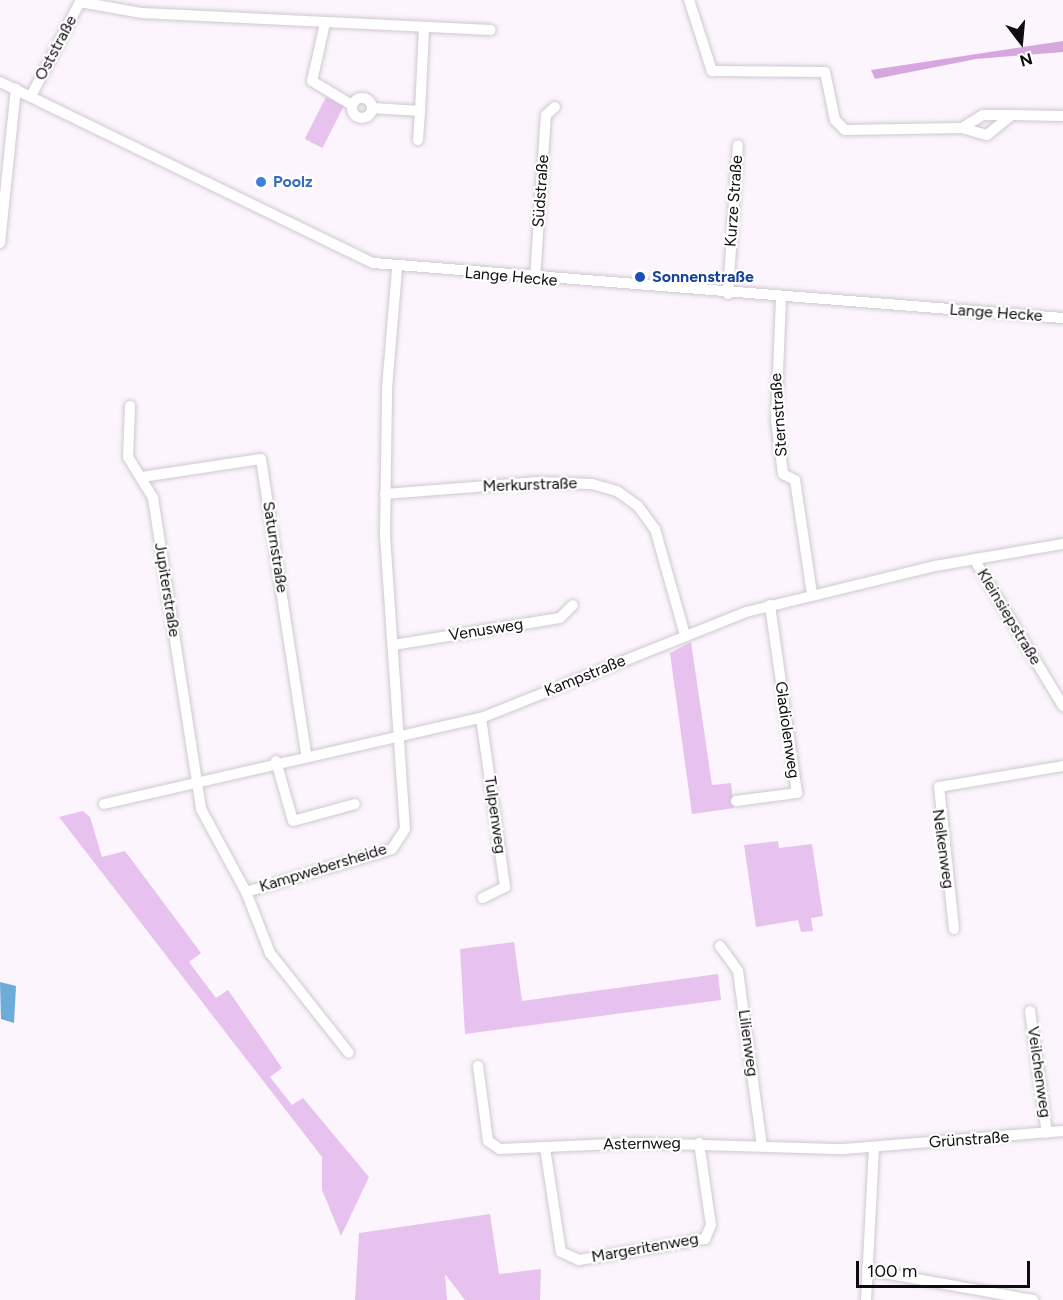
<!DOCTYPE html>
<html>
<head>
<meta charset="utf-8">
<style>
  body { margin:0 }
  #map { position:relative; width:1063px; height:1300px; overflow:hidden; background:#fcf5fd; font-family:Figtree,sans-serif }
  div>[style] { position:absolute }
  .green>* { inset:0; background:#e7c2ee; transform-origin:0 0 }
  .forest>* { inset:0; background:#d6a7df }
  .water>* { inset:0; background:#6cacd9 }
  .roads { filter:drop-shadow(0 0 2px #cfc9d0) drop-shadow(0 0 2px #cfc9d0) }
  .street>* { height:10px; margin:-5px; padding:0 5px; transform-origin:5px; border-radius:5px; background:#fff }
  .street>.ring { margin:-5px; padding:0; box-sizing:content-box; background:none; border:10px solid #fff; border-radius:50% }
  .dots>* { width:16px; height:16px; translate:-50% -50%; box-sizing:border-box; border:3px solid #fff; border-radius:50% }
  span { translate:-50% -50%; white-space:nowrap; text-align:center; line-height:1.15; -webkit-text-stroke:4.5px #fff; paint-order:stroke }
  .street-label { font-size:16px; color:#0e0c0e }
  .shop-label { font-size:16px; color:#366cbe; font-weight:700 }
  .left { translate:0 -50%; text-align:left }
  .transit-label { font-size:16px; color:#164399; font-weight:700 }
  .north { position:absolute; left:991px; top:12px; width:60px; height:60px; -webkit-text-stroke:4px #fff; paint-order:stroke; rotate:164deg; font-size:16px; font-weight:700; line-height:24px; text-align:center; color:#0e0c0e }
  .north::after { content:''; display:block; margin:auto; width:21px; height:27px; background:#0e0c0e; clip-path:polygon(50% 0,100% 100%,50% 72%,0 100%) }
  .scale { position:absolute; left:856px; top:1261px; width:174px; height:27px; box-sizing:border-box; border:3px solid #0e0c0e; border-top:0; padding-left:8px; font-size:18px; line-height:21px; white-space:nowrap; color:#0e0c0e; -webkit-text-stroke:4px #fff; paint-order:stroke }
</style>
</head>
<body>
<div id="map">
  <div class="green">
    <i style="left:326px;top:97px;width:20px;height:47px;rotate:27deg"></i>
    <i style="clip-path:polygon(691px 642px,712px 785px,731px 783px,734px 808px,692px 814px,670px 653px)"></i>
    <i style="clip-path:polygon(83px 811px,90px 817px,102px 857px,125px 851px,201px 953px,189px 962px,216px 998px,228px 990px,282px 1068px,270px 1077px,292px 1105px,303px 1098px,369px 1177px,341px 1236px,322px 1190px,322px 1157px,59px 817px)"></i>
    <i style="clip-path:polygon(778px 841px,779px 848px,812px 844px,823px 916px,811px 918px,813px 931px,801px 932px,798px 920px,756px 927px,744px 845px)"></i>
    <i style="clip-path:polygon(514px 942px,522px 1001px,718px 974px,721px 1000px,465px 1034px,460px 949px)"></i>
    <i style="clip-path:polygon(490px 1214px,499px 1274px,541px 1269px,540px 1300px,465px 1300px,445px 1274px,447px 1300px,355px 1300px,359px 1233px)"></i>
  </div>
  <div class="forest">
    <i style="clip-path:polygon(1063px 41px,1063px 52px,976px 59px,875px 79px,871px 70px)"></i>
  </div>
  <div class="water">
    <i style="clip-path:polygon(0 982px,16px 986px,14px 1023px,1px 1019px)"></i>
  </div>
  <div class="roads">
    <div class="street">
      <i style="left:689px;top:0;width:75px;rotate:72.1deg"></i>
      <i style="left:712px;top:71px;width:113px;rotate:0.5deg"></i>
      <i style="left:825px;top:72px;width:49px;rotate:78.2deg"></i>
      <i style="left:835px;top:120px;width:14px;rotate:45deg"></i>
      <i style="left:845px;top:130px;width:117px;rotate:-1deg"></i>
      <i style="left:962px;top:128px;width:26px;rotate:16deg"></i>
      <i style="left:987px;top:135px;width:32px;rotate:-39deg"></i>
      <i style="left:1012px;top:115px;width:51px;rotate:1.1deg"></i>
      <i style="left:80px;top:2px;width:63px;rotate:10.1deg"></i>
      <i style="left:142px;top:13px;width:349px;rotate:2.8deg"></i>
      <i style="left:325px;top:23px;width:59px;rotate:102.6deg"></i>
      <i style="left:312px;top:81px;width:47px;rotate:31deg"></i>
      <i style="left:0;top:82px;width:415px;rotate:25.9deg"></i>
      <i style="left:373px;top:263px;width:692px;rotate:4.56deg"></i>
      <i style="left:31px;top:96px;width:108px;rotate:-62.5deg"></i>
      <i class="ring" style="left:352px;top:98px;width:10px;height:10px"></i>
      <i style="left:372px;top:108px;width:48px;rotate:3.6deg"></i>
      <i style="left:420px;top:111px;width:82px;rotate:-87.2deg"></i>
      <i style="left:962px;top:128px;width:25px;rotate:-32deg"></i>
      <i style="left:983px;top:115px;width:29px"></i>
      <i style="left:418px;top:140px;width:29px;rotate:-86deg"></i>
      <i style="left:0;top:243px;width:155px;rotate:-84.1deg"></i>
      <i style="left:535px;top:279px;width:164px;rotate:-86.2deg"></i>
      <i style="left:546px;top:115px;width:12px;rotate:-42deg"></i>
      <i style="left:728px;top:294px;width:149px;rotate:-86.2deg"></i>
      <i style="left:781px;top:298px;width:122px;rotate:92.3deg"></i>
      <i style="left:776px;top:420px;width:54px;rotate:82.6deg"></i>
      <i style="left:783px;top:474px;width:13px;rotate:27deg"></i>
      <i style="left:795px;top:480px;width:115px;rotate:81.5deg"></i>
      <i style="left:130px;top:406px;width:51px;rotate:92.2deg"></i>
      <i style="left:128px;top:457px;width:48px;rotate:58.6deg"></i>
      <i style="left:153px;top:498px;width:315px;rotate:81.2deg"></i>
      <i style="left:201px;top:809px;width:94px;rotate:61.5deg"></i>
      <i style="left:246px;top:892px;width:66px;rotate:68.5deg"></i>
      <i style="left:270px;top:953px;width:127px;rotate:51.7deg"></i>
      <i style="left:142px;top:477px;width:120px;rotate:-8.6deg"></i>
      <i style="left:261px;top:459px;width:298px;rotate:81.3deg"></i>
      <i style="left:385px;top:494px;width:151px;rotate:-4.5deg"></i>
      <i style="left:536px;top:482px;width:56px;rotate:2deg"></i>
      <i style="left:592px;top:484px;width:26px;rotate:16deg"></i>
      <i style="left:617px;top:491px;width:26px;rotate:36deg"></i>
      <i style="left:638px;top:506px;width:29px;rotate:54deg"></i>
      <i style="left:655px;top:529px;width:110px;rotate:74.2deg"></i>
      <i style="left:974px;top:559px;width:172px;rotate:58.8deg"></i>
      <i style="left:393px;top:645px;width:169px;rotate:-9.2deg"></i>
      <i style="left:560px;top:618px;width:18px;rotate:-45deg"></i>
      <i style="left:481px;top:718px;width:171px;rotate:81.9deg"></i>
      <i style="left:505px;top:887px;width:25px;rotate:154deg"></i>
      <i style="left:276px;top:761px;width:62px;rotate:74.2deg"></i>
      <i style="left:293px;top:821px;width:64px;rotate:-15.3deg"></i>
      <i style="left:736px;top:801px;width:62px;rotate:-7.5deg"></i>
      <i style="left:797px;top:793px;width:190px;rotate:-98.2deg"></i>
      <i style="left:104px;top:804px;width:387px;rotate:-12.9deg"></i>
      <i style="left:481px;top:718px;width:285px;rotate:-21.8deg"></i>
      <i style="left:746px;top:612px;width:195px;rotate:-13.7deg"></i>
      <i style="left:935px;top:566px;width:130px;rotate:-9.8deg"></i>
      <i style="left:246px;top:892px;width:152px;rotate:-16.4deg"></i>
      <i style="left:392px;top:849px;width:24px;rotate:-57deg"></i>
      <i style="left:405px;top:829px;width:294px;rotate:-93.9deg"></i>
      <i style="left:385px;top:536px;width:148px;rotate:-89.2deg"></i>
      <i style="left:387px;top:388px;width:120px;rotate:-85.2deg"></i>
      <i style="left:954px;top:929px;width:143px;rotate:-96deg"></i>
      <i style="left:939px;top:787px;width:126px;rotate:-9.6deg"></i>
      <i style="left:720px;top:946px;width:31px;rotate:54deg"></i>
      <i style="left:738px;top:971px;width:177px;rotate:82.2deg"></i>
      <i style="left:1030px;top:1011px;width:123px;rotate:82.1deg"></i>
      <i style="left:478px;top:1066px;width:76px;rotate:82.4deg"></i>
      <i style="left:488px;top:1141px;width:14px;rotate:34deg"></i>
      <i style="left:500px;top:1149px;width:136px;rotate:-2.5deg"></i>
      <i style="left:636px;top:1143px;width:208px;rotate:1.7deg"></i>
      <i style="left:844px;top:1149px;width:220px;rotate:-4.7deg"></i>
      <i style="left:545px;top:1148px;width:105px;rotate:81.3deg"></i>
      <i style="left:561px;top:1252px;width:20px;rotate:24deg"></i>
      <i style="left:579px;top:1260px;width:128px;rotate:-9.5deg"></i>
      <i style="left:705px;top:1239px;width:15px;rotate:-67deg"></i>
      <i style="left:711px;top:1225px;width:83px;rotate:-98.3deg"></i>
      <i style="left:867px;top:1270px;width:169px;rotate:10.2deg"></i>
      <i style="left:866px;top:1300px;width:153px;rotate:-87deg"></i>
    </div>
  </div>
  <div class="dots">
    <i style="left:261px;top:182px;background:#3f7fe0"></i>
    <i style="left:640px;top:277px;background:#1a4fb4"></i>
  </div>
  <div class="street-label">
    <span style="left:56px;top:48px;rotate:-62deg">Oststraße</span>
    <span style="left:541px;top:191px;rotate:-86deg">Südstraße</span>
    <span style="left:734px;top:201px;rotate:-86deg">Kurze Straße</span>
    <span style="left:511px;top:277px;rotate:5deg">Lange Hecke</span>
    <span style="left:996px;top:313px;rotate:4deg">Lange Hecke</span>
    <span style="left:779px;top:415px;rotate:-94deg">Sternstraße</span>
    <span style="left:530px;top:485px;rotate:-2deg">Merkurstraße</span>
    <span style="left:275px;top:547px;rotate:81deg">Saturnstraße</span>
    <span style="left:167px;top:590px;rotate:81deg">Jupiterstraße</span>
    <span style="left:1009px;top:617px;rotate:59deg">Kleinsiepstraße</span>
    <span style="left:486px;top:630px;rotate:-9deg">Venusweg</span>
    <span style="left:585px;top:676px;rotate:-22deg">Kampstraße</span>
    <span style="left:787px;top:730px;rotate:82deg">Gladiolenweg</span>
    <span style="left:495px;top:815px;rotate:82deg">Tulpenweg</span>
    <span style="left:943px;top:849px;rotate:82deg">Nelkenweg</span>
    <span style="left:323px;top:868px;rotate:-17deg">Kampwebersheide</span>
    <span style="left:748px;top:1043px;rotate:82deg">Lilienweg</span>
    <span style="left:1039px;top:1072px;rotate:82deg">Veilchenweg</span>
    <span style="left:969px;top:1140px;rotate:-4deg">Grünstraße</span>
    <span style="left:642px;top:1144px;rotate:-1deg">Asternweg</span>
    <span style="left:645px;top:1248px;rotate:-10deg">Margeritenweg</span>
  </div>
  <div class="shop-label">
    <span class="left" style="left:273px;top:182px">Poolz</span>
  </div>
  <div class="transit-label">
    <span class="left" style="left:652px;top:277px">Sonnenstraße</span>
  </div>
  <div class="north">N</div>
  <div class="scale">100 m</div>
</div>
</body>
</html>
